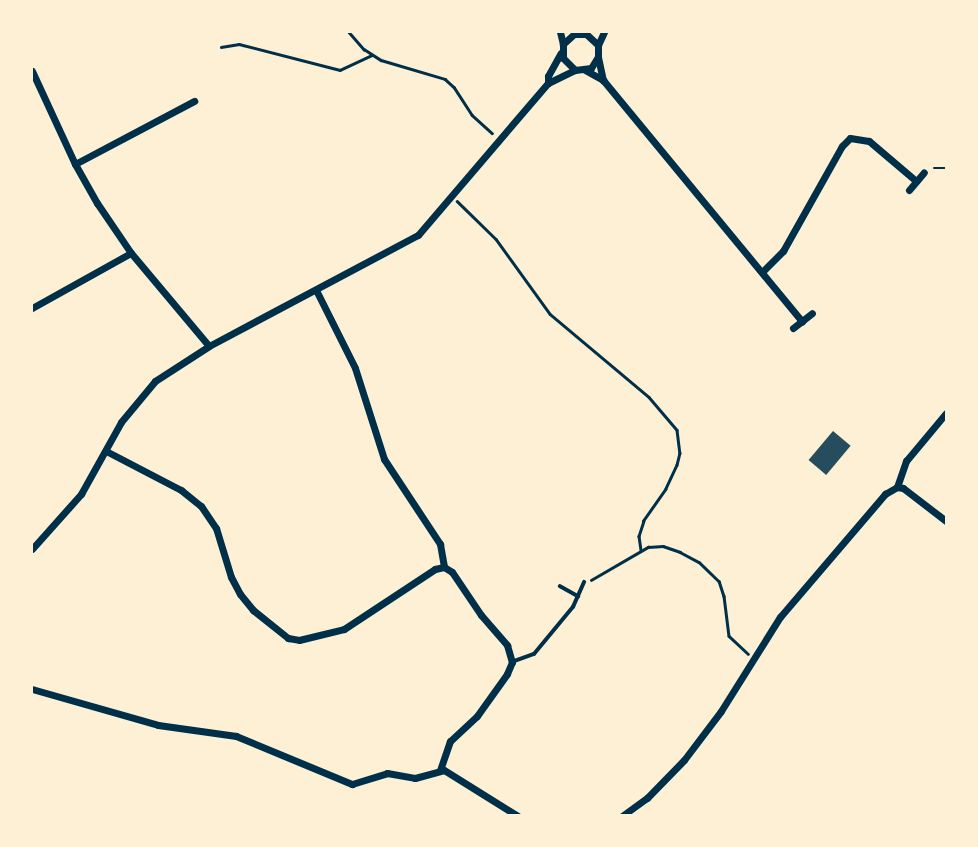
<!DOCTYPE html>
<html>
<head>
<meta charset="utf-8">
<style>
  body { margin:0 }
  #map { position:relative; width:978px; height:847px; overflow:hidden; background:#fdf0d5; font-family:Montserrat,sans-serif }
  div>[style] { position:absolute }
  .building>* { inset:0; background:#264d5e; transform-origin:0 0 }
  .path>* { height:2.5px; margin:-1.25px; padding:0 1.25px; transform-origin:1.25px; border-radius:1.25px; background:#003049 }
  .service>* { height:3.5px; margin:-1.75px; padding:0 1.75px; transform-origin:1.75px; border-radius:1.75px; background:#003049 }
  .minor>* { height:7px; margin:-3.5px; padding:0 3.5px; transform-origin:3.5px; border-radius:3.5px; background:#003049 }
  span { translate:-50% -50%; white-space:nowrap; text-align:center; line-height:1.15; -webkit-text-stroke:6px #fdf0d5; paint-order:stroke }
  .frame { position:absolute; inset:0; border:33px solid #fdf0d5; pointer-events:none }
</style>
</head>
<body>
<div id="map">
  <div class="building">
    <i style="left:833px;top:431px;width:23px;height:38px;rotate:40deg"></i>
  </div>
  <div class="path">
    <i style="left:349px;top:32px;width:23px;rotate:49deg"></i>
    <i style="left:364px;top:49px;width:20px;rotate:33deg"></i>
    <i style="left:381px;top:60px;width:67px;rotate:16.5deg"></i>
    <i style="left:445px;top:79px;width:12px;rotate:42deg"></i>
    <i style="left:454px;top:87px;width:33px;rotate:57deg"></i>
    <i style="left:472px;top:115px;width:27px;rotate:42deg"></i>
    <i style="left:221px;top:47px;width:18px;rotate:-9deg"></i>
    <i style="left:239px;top:44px;width:104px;rotate:14.4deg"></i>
    <i style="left:340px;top:70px;width:35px;rotate:-25deg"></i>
    <i style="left:934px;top:168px;width:12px"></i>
    <i style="left:457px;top:201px;width:54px;rotate:44.3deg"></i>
    <i style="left:496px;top:239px;width:92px;rotate:54.2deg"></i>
    <i style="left:550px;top:314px;width:129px;rotate:40deg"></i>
    <i style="left:649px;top:397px;width:43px;rotate:49.7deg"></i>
    <i style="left:677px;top:430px;width:23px;rotate:83deg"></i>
    <i style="left:680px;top:453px;width:12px;rotate:104deg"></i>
    <i style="left:677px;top:465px;width:26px;rotate:115deg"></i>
    <i style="left:666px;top:489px;width:39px;rotate:125deg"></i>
    <i style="left:644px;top:521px;width:16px;rotate:108deg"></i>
    <i style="left:639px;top:536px;width:14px;rotate:82deg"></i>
    <i style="left:591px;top:580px;width:66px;rotate:-30.1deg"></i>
    <i style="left:648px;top:547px;width:15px;rotate:-4deg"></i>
    <i style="left:663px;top:546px;width:18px;rotate:19deg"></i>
    <i style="left:680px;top:552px;width:21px;rotate:28deg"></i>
    <i style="left:699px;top:562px;width:28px;rotate:44deg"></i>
    <i style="left:719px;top:581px;width:16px;rotate:72deg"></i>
    <i style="left:724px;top:596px;width:40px;rotate:82.9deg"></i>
    <i style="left:729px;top:636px;width:26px;rotate:43deg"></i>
  </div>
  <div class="service">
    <i style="left:560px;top:586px;width:21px;rotate:29deg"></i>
    <i style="left:512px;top:662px;width:23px;rotate:-20deg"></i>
    <i style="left:534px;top:654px;width:61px;rotate:-50.3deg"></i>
    <i style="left:573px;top:607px;width:27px;rotate:-66deg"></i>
  </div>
  <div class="minor">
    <i style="left:560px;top:32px;width:12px;rotate:76deg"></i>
    <i style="left:598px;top:45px;width:16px;rotate:-137deg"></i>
    <i style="left:586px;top:34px;width:12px;rotate:180deg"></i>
    <i style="left:574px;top:34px;width:15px;rotate:138deg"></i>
    <i style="left:563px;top:44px;width:14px;rotate:90deg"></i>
    <i style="left:563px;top:58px;width:17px;rotate:45deg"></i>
    <i style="left:575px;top:70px;width:16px;rotate:-7deg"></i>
    <i style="left:591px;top:68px;width:13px;rotate:-58deg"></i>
    <i style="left:598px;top:57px;width:12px;rotate:-90deg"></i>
    <i style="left:598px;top:45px;width:14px;rotate:-65deg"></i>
    <i style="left:598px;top:57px;width:24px;rotate:78deg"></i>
    <i style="left:585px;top:70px;width:21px;rotate:29deg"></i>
    <i style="left:603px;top:80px;width:313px;rotate:50.5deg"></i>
    <i style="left:32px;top:71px;width:102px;rotate:65.2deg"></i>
    <i style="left:75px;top:164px;width:45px;rotate:60.6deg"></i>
    <i style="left:97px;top:203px;width:60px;rotate:55.8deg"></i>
    <i style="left:131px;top:253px;width:121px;rotate:50deg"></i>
    <i style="left:548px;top:83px;width:7px;rotate:-90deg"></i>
    <i style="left:548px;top:76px;width:26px;rotate:-61deg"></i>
    <i style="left:75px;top:164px;width:135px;rotate:-27.9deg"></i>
    <i style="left:909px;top:190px;width:23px;rotate:-50deg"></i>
    <i style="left:762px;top:272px;width:30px;rotate:-45deg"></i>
    <i style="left:783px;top:251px;width:120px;rotate:-60.7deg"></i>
    <i style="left:842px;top:146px;width:11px;rotate:-45deg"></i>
    <i style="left:850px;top:138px;width:19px;rotate:9deg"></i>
    <i style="left:869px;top:141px;width:62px;rotate:40.4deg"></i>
    <i style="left:316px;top:290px;width:87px;rotate:63.4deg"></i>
    <i style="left:355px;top:368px;width:96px;rotate:72.3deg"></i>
    <i style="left:384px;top:459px;width:102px;rotate:56.6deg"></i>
    <i style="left:440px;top:544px;width:23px;rotate:80deg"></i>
    <i style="left:32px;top:308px;width:113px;rotate:-29.1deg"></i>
    <i style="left:793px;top:328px;width:24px;rotate:-38deg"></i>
    <i style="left:106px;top:451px;width:85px;rotate:27.5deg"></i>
    <i style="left:181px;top:490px;width:26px;rotate:39deg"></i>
    <i style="left:201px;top:506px;width:27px;rotate:56deg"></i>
    <i style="left:216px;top:528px;width:51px;rotate:73deg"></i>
    <i style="left:231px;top:577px;width:19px;rotate:62deg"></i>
    <i style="left:240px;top:594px;width:21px;rotate:51deg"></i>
    <i style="left:253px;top:610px;width:45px;rotate:38.7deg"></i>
    <i style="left:288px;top:638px;width:11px;rotate:10deg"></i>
    <i style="left:299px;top:640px;width:46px;rotate:-13.7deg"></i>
    <i style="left:344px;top:629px;width:109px;rotate:-33.4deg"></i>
    <i style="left:435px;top:569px;width:9px;rotate:-13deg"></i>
    <i style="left:444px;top:567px;width:9px;rotate:32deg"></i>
    <i style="left:452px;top:572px;width:52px;rotate:56deg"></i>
    <i style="left:481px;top:615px;width:40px;rotate:49deg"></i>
    <i style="left:507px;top:645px;width:18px;rotate:74deg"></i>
    <i style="left:512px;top:662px;width:13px;rotate:113deg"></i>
    <i style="left:507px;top:674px;width:52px;rotate:125.5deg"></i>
    <i style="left:477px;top:716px;width:37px;rotate:137deg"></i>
    <i style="left:450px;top:741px;width:31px;rotate:109deg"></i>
    <i style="left:897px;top:487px;width:28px;rotate:-71deg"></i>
    <i style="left:906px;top:461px;width:62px;rotate:-50.2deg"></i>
    <i style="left:32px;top:549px;width:74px;rotate:-48.3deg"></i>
    <i style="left:81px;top:494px;width:82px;rotate:-60.9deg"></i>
    <i style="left:121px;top:422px;width:53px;rotate:-50.3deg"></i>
    <i style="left:155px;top:381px;width:64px;rotate:-32.9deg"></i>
    <i style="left:209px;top:346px;width:237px;rotate:-28deg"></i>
    <i style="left:418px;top:235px;width:200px;rotate:-49.5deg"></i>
    <i style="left:548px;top:83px;width:30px;rotate:-26deg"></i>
    <i style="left:32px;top:689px;width:131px;rotate:15.9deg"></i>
    <i style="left:158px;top:725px;width:79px;rotate:8deg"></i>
    <i style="left:236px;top:736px;width:126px;rotate:22.5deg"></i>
    <i style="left:352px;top:784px;width:37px;rotate:-17deg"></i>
    <i style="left:387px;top:773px;width:28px;rotate:10deg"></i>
    <i style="left:415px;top:778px;width:30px;rotate:-15deg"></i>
    <i style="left:444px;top:770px;width:87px;rotate:31.9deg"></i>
    <i style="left:622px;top:816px;width:31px;rotate:-36deg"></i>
    <i style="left:647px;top:798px;width:53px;rotate:-45.8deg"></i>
    <i style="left:684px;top:760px;width:61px;rotate:-52.9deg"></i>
    <i style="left:721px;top:711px;width:111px;rotate:-57.9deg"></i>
    <i style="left:780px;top:617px;width:162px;rotate:-49.5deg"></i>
    <i style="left:885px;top:494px;width:14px;rotate:-30deg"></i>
    <i style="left:897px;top:487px;width:6px;rotate:9deg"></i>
    <i style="left:903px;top:488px;width:54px;rotate:37.5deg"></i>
  </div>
  <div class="frame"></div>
</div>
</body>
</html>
